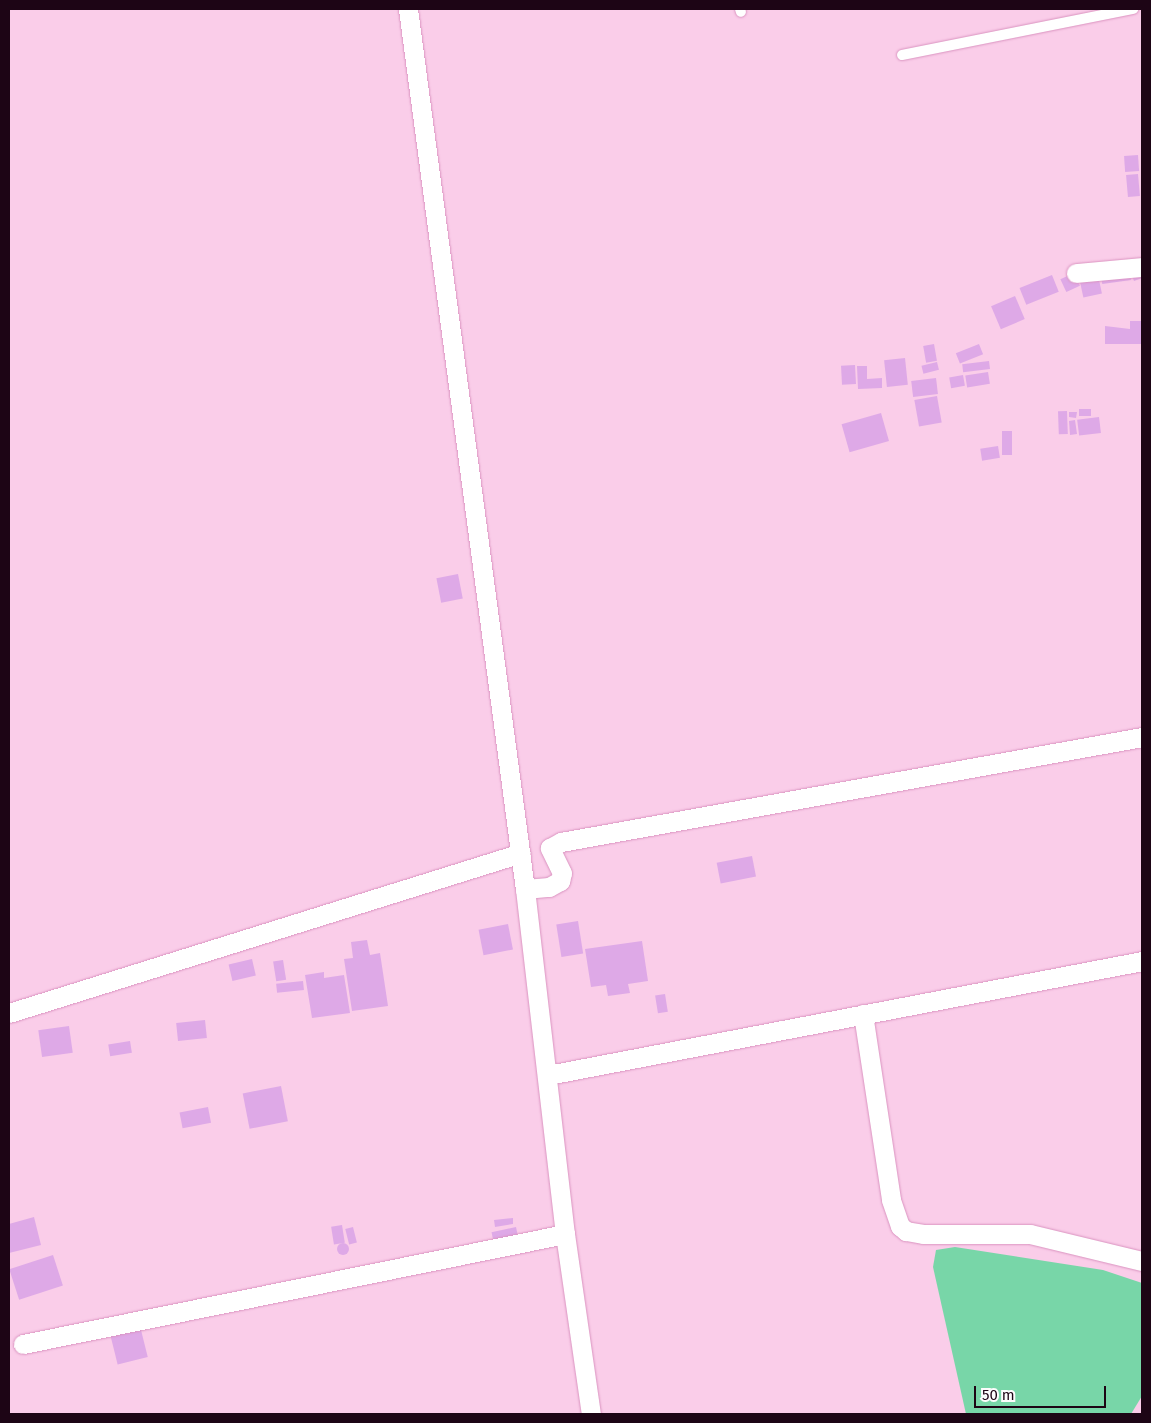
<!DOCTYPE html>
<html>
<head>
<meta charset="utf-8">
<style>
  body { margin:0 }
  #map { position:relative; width:1151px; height:1423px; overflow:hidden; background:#facde9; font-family:"Fira Sans",sans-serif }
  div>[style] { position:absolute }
  .water>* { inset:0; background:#78d6a8 }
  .building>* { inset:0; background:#dea9e7; transform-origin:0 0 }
  .round { border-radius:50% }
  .roads { filter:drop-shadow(0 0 1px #da93c0) drop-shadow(0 0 1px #da93c0) }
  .lane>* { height:10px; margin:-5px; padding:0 5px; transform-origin:5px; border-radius:5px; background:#fff }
  .street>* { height:19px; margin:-9.5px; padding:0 9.5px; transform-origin:9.5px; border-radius:9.5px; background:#fff }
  span { translate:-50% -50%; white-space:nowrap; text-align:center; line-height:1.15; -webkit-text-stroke:4px #fdfdfd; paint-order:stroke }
  .frame { position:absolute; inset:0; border:10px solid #1d0515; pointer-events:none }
  .scale { position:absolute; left:974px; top:1386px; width:132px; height:22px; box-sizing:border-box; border:2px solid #1d0515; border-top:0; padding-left:6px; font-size:15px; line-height:18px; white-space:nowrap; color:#1d0515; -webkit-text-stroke:4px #fdfdfd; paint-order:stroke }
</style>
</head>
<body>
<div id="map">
  <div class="water">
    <i style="clip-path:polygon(955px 1247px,1103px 1270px,1142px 1283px,1142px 1396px,1131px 1414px,966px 1414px,933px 1267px,936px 1250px)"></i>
  </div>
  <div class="building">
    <i style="left:1138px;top:155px;width:16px;height:14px;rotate:86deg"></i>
    <i style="left:1138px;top:174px;width:22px;height:12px;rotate:85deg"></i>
    <i style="clip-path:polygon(1142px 269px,1142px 278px,1134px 281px,1131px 273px)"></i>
    <i style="left:1074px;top:273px;width:14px;height:15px;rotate:65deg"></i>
    <i style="left:1130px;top:273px;width:7px;height:29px;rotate:82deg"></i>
    <i style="left:1052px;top:275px;width:18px;height:35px;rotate:68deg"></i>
    <i style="left:1098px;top:275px;width:19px;height:19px;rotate:78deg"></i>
    <i style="left:1015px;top:296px;width:25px;height:26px;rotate:67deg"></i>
    <i style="clip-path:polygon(1130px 321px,1142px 321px,1142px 344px,1105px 344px,1105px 326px,1130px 329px)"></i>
    <i style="left:934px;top:344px;width:17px;height:11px;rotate:80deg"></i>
    <i style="left:979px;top:344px;width:11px;height:25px;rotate:68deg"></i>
    <i style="left:905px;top:358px;width:27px;height:21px;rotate:84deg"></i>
    <i style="left:989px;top:361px;width:8px;height:27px;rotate:83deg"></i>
    <i style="left:937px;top:362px;width:8px;height:16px;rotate:76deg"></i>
    <i style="left:855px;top:365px;width:19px;height:14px;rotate:87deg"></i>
    <i style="clip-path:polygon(857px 366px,867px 366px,867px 379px,882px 378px,882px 388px,858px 389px)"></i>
    <i style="left:988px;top:372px;width:12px;height:23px;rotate:81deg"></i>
    <i style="left:963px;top:375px;width:11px;height:14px;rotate:80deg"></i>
    <i style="left:936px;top:378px;width:16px;height:25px;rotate:83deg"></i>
    <i style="left:937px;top:396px;width:27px;height:23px;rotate:80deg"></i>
    <i style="left:1091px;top:409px;width:7px;height:12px;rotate:90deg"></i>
    <i style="left:1067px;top:411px;width:23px;height:9px;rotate:88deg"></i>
    <i style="clip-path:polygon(1069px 412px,1077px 412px,1076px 418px,1069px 417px)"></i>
    <i style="left:881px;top:413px;width:29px;height:41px;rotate:74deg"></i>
    <i style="left:1099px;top:417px;width:16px;height:22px;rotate:83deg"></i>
    <i style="clip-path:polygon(1075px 420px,1077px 434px,1070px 435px,1069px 421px)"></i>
    <i style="left:1002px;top:431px;width:10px;height:24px"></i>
    <i style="left:998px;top:446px;width:12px;height:18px;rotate:81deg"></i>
    <i style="left:458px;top:574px;width:25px;height:22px;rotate:79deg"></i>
    <i style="left:752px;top:856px;width:21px;height:36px;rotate:79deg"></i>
    <i style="left:578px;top:921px;width:33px;height:22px;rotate:81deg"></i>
    <i style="left:508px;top:924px;width:26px;height:30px;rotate:79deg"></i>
    <i style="clip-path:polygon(367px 940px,370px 955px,380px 953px,388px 1006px,352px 1011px,344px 959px,353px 958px,351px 942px)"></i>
    <i style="clip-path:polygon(642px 941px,648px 981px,628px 984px,630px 993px,608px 996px,606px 985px,591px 987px,585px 949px)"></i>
    <i style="left:252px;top:959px;width:17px;height:24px;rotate:77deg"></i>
    <i style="left:283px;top:960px;width:20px;height:10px;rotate:81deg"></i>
    <i style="clip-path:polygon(324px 972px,324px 978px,344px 975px,350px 1013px,312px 1018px,305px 975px)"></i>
    <i style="left:303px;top:981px;width:9px;height:27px;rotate:84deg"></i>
    <i style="left:665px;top:994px;width:18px;height:10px;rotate:81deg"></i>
    <i style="left:205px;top:1020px;width:18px;height:29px;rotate:84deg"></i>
    <i style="left:69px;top:1026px;width:27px;height:31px;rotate:82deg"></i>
    <i style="left:130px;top:1041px;width:12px;height:22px;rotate:81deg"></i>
    <i style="left:281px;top:1086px;width:36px;height:39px;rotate:79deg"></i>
    <i style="left:208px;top:1107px;width:16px;height:29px;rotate:79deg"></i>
    <i style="clip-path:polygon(34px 1217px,41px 1245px,9px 1253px,9px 1224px)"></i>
    <i style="clip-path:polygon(513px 1218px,513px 1224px,495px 1227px,494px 1220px)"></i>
    <i style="left:342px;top:1225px;width:18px;height:11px;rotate:81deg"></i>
    <i style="left:353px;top:1227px;width:16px;height:8px;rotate:76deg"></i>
    <i style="left:516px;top:1227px;width:14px;height:25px;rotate:78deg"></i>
    <i class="round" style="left:337px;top:1243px;width:12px;height:12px"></i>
    <i style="left:53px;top:1255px;width:32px;height:46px;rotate:72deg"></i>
    <i style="left:140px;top:1326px;width:32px;height:31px;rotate:76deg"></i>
  </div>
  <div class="roads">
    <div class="lane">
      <i style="left:740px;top:9px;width:3px;rotate:72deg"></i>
      <i style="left:902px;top:55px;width:236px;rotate:-11.3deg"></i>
    </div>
    <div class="street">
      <i style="left:408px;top:9px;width:888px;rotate:82.43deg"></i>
      <i style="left:525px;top:889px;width:347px;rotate:83.4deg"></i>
      <i style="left:565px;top:1234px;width:182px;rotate:81.8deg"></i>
      <i style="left:1076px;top:273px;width:66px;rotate:-5.2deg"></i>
      <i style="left:525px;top:889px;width:24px;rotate:-5deg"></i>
      <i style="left:549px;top:887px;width:13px;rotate:-29deg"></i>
      <i style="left:560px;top:881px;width:8px;rotate:-76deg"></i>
      <i style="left:562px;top:873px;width:28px;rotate:-116deg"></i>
      <i style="left:550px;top:848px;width:13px;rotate:-29deg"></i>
      <i style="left:561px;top:842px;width:590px;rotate:-10.24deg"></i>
      <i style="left:9px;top:1013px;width:536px;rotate:-17.35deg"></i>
      <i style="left:863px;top:1014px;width:188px;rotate:81.4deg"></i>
      <i style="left:891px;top:1200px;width:28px;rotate:71deg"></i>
      <i style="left:900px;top:1226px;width:8px;rotate:40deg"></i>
      <i style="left:906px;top:1231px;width:17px;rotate:10deg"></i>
      <i style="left:923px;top:1234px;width:107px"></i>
      <i style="left:1030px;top:1234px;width:115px;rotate:13.6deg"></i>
      <i style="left:548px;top:1075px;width:605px;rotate:-10.86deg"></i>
      <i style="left:23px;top:1344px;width:553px;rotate:-11.47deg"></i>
    </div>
  </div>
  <div class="frame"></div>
  <div class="scale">50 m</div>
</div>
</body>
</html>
